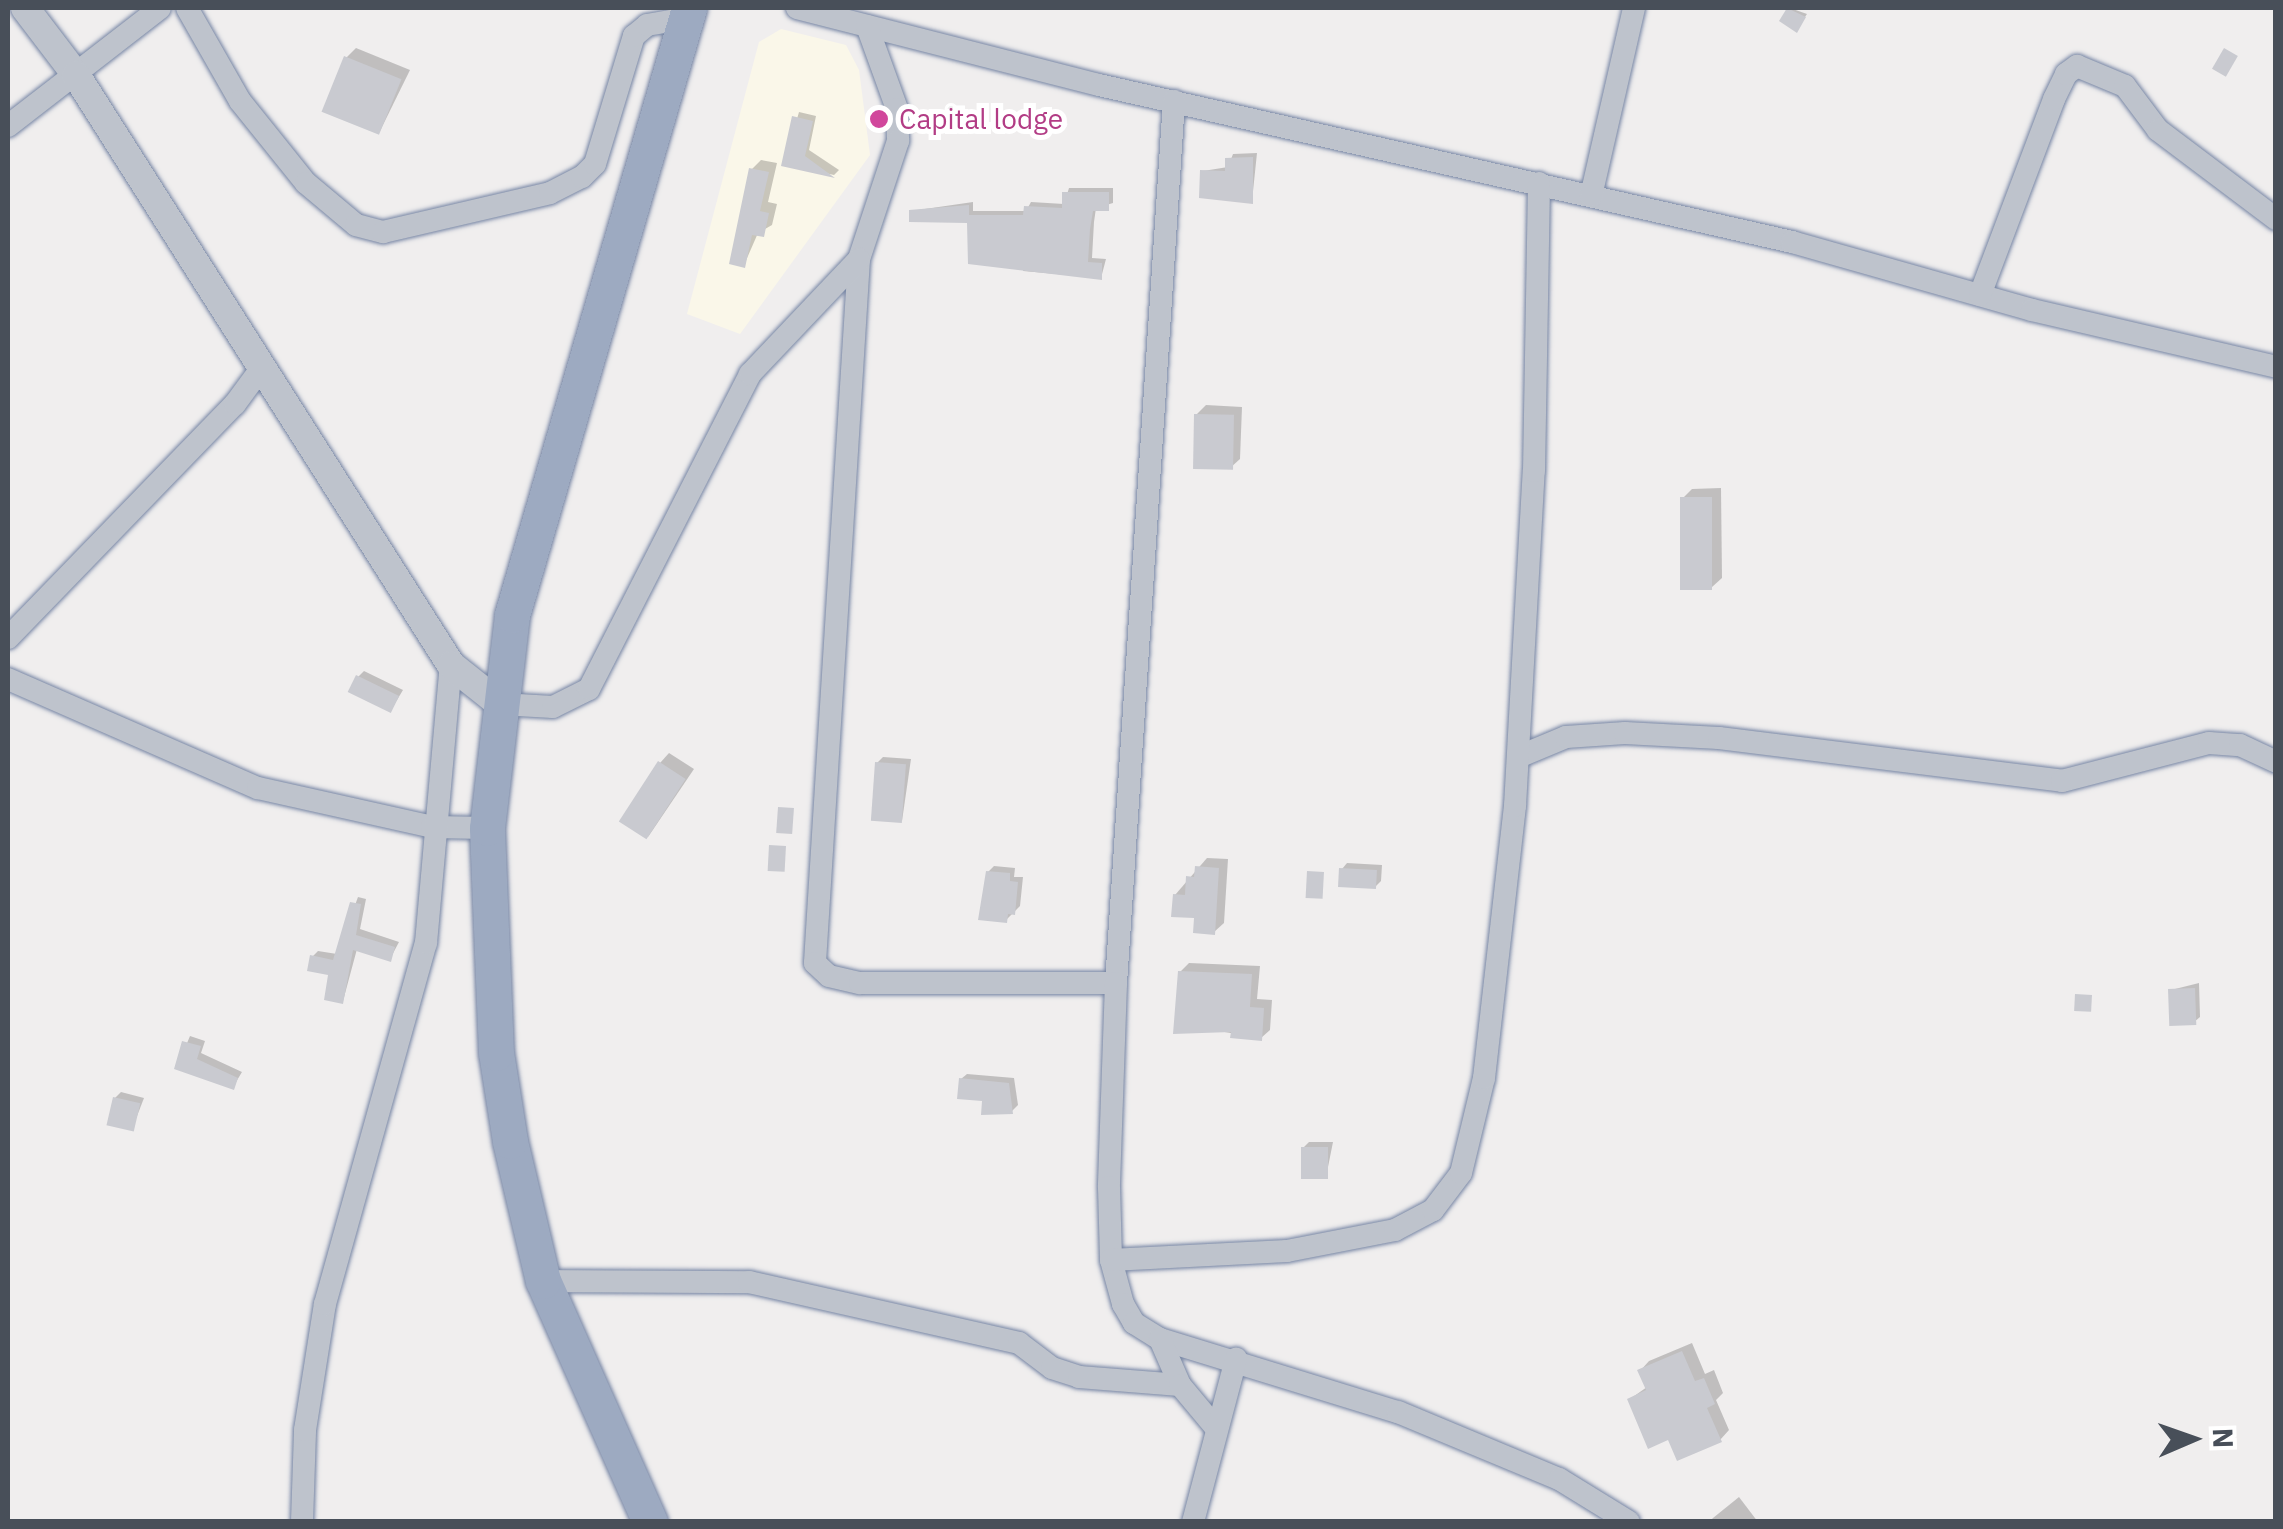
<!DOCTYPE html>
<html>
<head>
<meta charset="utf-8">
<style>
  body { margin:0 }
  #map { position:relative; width:2283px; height:1529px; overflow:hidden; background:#f0eeee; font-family:"IBM Plex Sans",sans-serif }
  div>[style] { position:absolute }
  .commercial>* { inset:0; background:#faf7e9 }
  .shadow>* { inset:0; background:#0003 }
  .building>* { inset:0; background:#c9cad0; transform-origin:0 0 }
  .roads { filter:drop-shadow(0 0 2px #7685a4) drop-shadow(0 0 2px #7685a4) }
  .minor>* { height:22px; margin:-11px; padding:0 11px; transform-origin:11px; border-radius:11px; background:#bec3cc }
  .tertiary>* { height:28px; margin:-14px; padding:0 14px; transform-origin:14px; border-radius:14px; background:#bec3cc }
  .trunk>* { height:35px; margin:-17.5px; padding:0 17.5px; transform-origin:17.5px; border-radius:17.5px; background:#9daac1 }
  .dots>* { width:28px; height:28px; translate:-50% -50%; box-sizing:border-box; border:5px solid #fff; border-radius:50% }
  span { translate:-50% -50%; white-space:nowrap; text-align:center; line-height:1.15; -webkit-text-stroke:10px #fff; paint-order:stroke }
  .hotel-label { font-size:28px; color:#b23c85 }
  .left { translate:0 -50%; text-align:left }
  .frame { position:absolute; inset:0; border:10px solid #484f59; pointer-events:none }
  .north { position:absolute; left:2143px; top:1389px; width:100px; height:100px; -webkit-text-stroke:8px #fff; paint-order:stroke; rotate:88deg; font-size:28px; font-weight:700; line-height:40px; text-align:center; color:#484f59 }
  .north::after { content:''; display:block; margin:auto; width:35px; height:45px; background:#484f59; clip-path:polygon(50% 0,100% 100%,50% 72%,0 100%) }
</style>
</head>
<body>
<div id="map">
  <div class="commercial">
    <i style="clip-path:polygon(781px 29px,846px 45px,859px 70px,870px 155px,740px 334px,687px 314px,759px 42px)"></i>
  </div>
  <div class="shadow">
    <i style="clip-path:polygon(1790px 8px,1807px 14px,1798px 27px,1782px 20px)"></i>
    <i style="clip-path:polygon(356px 48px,410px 70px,380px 131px,346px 58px)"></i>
    <i style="clip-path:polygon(799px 112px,816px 116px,809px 150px,839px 170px,834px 175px,784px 164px)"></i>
    <i style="clip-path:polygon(1257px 153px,1252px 201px,1203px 171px,1228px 167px,1233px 154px)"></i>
    <i style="clip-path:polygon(761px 160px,777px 163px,768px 202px,777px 204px,772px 225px,758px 233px,744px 265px,752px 169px)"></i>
    <i style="clip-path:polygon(1069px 188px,1113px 188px,1113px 203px,1096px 208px,1094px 222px,1092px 258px,1106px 259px,1101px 278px,1023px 271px,1024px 265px,969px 221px,911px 211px,973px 202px,973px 211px,1026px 211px,1031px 202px,1064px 204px)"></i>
    <i style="clip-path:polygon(1206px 405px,1242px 407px,1240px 459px,1230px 468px,1196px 415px)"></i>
    <i style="clip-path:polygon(1721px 488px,1722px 578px,1712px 587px,1683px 498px,1692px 489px)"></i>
    <i style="clip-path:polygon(364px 671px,403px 690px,391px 710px,358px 677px)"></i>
    <i style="clip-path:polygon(669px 753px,694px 769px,648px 837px,660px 763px)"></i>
    <i style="clip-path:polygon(883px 757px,911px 759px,902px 821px,877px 763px)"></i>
    <i style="clip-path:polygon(1207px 858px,1228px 859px,1224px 923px,1214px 932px,1175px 895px)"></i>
    <i style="clip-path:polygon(1347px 863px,1382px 865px,1381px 881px,1375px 887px,1342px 869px)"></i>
    <i style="clip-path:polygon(994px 866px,1015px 868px,1014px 877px,1023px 877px,1020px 906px,1006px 920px,988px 872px)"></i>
    <i style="clip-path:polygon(358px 897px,366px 899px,360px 929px,399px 942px,390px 959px,357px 949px,343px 1001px,331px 973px,312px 957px,318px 951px,337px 954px)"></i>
    <i style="clip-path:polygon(1189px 963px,1260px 966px,1257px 999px,1272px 1000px,1270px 1030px,1261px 1038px,1194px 1027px,1180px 972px)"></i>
    <i style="clip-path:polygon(2199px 983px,2200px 1017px,2194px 1022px,2171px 990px)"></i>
    <i style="clip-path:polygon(190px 1036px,205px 1041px,201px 1053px,242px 1072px,233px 1087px,177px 1067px)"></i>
    <i style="clip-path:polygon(967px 1074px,1014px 1078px,1018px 1105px,1012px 1111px,985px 1098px,961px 1079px)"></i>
    <i style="clip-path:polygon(121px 1092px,144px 1098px,132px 1129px,115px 1098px)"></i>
    <i style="clip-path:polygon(1309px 1142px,1333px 1142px,1326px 1177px,1303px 1148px)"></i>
    <i style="clip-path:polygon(1692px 1343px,1705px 1374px,1714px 1370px,1723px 1393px,1716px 1400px,1729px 1430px,1720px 1440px,1669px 1437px,1630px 1399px,1647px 1387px,1640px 1371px,1649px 1361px)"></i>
    <i style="clip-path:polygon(1739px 1497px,1758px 1522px,1709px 1522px,1713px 1518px)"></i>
  </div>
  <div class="building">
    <i style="clip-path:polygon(1787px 8px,1806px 17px,1797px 33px,1779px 21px)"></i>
    <i style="left:2224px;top:48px;width:16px;height:24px;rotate:30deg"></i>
    <i style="left:344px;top:56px;width:62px;height:60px;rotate:22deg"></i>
    <i style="clip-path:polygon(792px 116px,813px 121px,805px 156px,835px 178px,781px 166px)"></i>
    <i style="clip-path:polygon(1253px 157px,1253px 204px,1199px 198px,1200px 170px,1225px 171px,1225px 158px)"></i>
    <i style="clip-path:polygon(749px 168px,769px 172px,760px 211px,769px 213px,764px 237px,752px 235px,745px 268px,729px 264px)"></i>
    <i style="clip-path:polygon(1062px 192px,1109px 192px,1109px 211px,1093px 211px,1090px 229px,1088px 262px,1102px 263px,1102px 280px,968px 264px,967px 223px,909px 222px,909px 210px,969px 205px,969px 215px,1023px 215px,1024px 206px,1062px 208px)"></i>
    <i style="left:1194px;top:414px;width:40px;height:55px;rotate:1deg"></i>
    <i style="left:1680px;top:497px;width:32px;height:93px"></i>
    <i style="left:356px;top:675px;width:48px;height:19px;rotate:26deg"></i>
    <i style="left:658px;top:761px;width:33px;height:72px;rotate:33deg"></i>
    <i style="left:875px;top:762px;width:31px;height:59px;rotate:4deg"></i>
    <i style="left:778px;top:807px;width:16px;height:26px;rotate:4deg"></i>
    <i style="left:769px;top:845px;width:17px;height:26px;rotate:3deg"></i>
    <i style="clip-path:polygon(1195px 866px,1219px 868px,1215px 935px,1193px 933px,1194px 918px,1171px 917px,1173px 894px,1185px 895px,1186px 876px,1194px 877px)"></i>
    <i style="left:1339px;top:868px;width:38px;height:19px;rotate:3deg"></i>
    <i style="clip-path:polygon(986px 871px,1010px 873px,1010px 881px,1018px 882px,1015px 915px,1008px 914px,1007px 923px,978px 920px)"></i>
    <i style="left:1307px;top:871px;width:17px;height:27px;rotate:3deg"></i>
    <i style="clip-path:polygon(350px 902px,361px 904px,356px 935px,395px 947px,391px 962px,353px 950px,343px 1004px,324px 1000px,328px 975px,307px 971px,310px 955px,333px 960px)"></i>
    <i style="clip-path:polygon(1178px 971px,1252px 974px,1250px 1007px,1264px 1008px,1262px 1041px,1230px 1038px,1231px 1032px,1173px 1034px)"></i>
    <i style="left:2195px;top:988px;width:37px;height:27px;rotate:88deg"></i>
    <i style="left:2075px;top:994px;width:17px;height:17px;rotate:3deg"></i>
    <i style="clip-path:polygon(182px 1041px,201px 1046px,197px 1059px,238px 1078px,234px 1090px,174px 1069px)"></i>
    <i style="clip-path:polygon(959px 1078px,1009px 1083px,1013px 1114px,981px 1115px,982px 1101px,957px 1099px)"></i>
    <i style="left:113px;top:1097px;width:28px;height:29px;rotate:13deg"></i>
    <i style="left:1301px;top:1147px;width:27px;height:32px"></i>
    <i style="clip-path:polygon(1682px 1351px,1695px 1381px,1704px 1378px,1715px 1404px,1707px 1408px,1722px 1442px,1677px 1461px,1668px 1440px,1648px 1449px,1627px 1399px,1646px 1390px,1637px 1370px)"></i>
  </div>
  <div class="roads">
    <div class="minor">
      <i style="left:187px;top:8px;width:107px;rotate:60.3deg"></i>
      <i style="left:240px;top:101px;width:105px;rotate:51.2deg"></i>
      <i style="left:306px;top:183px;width:65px;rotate:40deg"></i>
      <i style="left:356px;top:225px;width:28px;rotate:15deg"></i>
      <i style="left:383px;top:232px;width:171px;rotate:-13.1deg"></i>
      <i style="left:550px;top:193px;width:36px;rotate:-27deg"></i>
      <i style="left:582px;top:177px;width:18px;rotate:-45deg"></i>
      <i style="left:595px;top:164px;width:134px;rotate:-73.1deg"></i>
      <i style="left:634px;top:36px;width:17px;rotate:-40deg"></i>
      <i style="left:647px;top:25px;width:40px;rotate:-10deg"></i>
      <i style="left:797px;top:8px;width:312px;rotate:14.3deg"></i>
      <i style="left:1099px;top:85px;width:711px;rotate:12.76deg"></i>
      <i style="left:1792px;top:242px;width:249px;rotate:15.8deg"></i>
      <i style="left:2032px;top:310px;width:251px;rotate:13.1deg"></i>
      <i style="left:867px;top:26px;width:88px;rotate:70.1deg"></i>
      <i style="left:897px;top:109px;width:32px;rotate:88deg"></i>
      <i style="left:898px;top:141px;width:124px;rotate:108.3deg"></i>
      <i style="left:859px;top:259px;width:705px;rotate:93.58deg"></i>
      <i style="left:815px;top:963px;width:19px;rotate:43deg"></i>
      <i style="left:829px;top:976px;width:32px;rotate:13deg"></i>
      <i style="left:860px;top:983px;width:256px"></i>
      <i style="left:1174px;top:101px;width:884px;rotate:93.76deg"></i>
      <i style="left:1116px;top:983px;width:204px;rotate:92deg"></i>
      <i style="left:1109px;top:1187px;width:73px;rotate:88.4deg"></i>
      <i style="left:1111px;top:1260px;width:46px;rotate:74.7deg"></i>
      <i style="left:1123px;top:1304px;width:22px;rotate:60deg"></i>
      <i style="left:1134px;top:1323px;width:31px;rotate:32deg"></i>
      <i style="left:1160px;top:1339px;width:249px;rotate:17.1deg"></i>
      <i style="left:1398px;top:1412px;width:174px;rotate:22.6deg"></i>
      <i style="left:1559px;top:1479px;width:82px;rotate:31.6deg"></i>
      <i style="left:8px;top:126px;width:192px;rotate:-37.8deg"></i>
      <i style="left:1591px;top:196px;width:193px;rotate:-77.1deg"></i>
      <i style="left:1980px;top:295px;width:210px;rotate:-69.3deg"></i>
      <i style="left:2054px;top:99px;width:28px;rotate:-64deg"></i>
      <i style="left:2066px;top:74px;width:14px;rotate:-36deg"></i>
      <i style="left:2077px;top:66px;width:52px;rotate:22.6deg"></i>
      <i style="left:2125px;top:86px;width:55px;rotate:53.1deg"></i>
      <i style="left:2158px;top:130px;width:148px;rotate:37deg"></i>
      <i style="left:8px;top:638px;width:326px;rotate:-45.9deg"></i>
      <i style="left:235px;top:404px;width:42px;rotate:-53.7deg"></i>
      <i style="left:8px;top:679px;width:273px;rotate:23.6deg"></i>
      <i style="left:258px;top:788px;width:178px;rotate:12.6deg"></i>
      <i style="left:432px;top:827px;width:55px;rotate:1deg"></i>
      <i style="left:500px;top:704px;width:53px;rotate:3.2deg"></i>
      <i style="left:553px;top:707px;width:40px;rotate:-26.6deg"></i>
      <i style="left:589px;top:689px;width:354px;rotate:-62.9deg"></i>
      <i style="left:750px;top:374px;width:158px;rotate:-46.5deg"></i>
      <i style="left:1518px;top:757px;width:52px;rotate:-22.6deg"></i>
      <i style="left:1566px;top:737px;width:59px;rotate:-3.9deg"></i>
      <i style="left:1625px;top:733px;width:94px;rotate:3deg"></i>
      <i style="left:1719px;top:738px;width:346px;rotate:7.1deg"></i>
      <i style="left:2062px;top:781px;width:152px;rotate:-14.5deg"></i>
      <i style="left:2209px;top:743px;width:31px;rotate:4deg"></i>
      <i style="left:2240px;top:745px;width:40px;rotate:25deg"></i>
      <i style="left:1111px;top:1260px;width:176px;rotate:-2.9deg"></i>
      <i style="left:1287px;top:1251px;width:110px;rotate:-11deg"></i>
      <i style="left:1395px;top:1230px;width:43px;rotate:-27.8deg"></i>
      <i style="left:1433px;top:1210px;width:46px;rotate:-52.9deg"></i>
      <i style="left:1461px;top:1173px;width:98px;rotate:-76.4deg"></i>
      <i style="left:1484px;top:1078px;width:274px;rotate:-83.5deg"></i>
      <i style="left:1515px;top:806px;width:336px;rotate:-86.8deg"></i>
      <i style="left:1534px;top:471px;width:288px;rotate:-89deg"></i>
      <i style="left:543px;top:1281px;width:206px;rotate:0.3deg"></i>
      <i style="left:749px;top:1282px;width:277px;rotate:12.7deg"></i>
      <i style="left:1019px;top:1343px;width:41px;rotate:37.1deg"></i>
      <i style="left:1052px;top:1368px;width:28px;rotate:18deg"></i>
      <i style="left:1079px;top:1377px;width:101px;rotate:4.5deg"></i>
      <i style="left:1160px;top:1339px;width:50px;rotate:66.5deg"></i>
      <i style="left:1180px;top:1385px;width:56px;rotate:50.1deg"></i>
      <i style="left:302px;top:1522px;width:92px;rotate:-88.1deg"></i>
      <i style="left:305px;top:1430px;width:128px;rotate:-81deg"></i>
      <i style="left:325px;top:1304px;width:375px;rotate:-74.4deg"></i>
      <i style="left:426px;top:943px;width:279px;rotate:-84.9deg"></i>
      <i style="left:1193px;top:1522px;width:169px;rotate:-75.2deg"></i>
    </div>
    <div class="tertiary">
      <i style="left:25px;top:8px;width:84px;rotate:52.7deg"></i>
      <i style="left:76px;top:75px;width:699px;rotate:57.56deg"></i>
      <i style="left:451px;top:665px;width:63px;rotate:38.5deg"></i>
    </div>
    <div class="trunk">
      <i style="left:650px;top:1522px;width:264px;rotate:-113.9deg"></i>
      <i style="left:543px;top:1281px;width:144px;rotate:-103.3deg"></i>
      <i style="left:510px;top:1141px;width:89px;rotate:-99deg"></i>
      <i style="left:496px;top:1053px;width:225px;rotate:-92.3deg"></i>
      <i style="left:487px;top:828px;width:214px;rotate:-83.3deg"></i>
      <i style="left:512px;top:615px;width:632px;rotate:-73.74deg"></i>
    </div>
  </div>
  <div class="dots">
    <i style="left:879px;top:119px;background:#d1479c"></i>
  </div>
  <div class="hotel-label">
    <span class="left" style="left:899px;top:119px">Capital lodge</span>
  </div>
  <div class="frame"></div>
  <div class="north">N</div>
</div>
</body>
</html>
